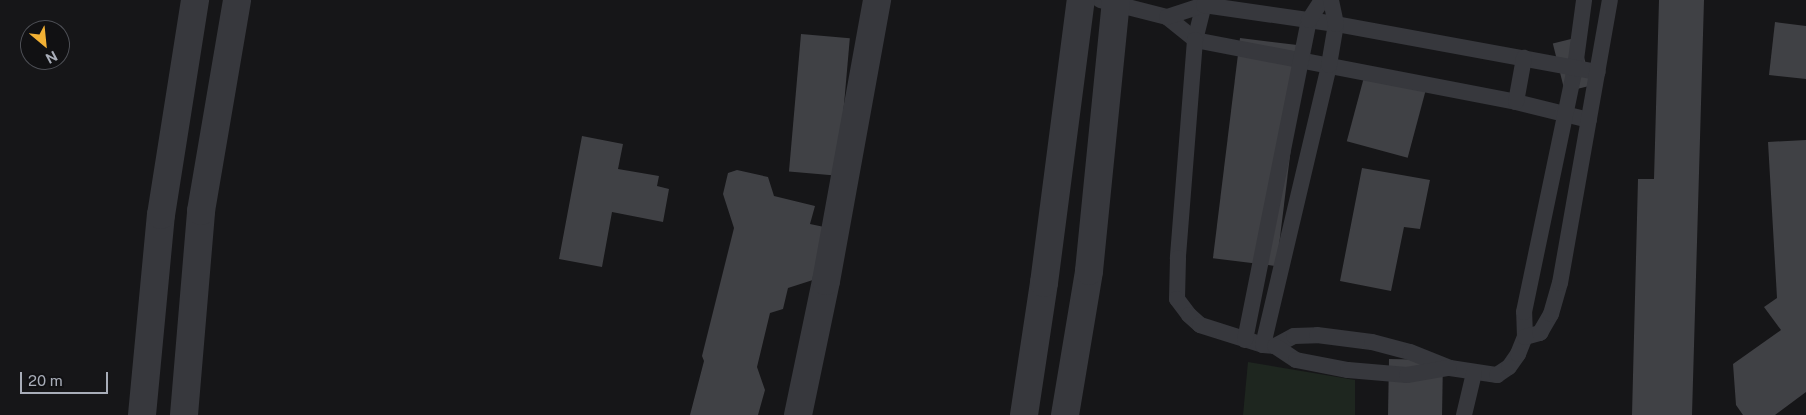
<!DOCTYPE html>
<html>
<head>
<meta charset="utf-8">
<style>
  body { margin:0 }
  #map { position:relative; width:1806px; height:415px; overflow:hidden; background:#161618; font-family:"Public Sans",sans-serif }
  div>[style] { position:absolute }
  .green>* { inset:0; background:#1e261f }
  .building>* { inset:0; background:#404145; transform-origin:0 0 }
  .lane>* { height:16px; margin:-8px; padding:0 8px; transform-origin:8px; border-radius:8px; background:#37383d }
  .street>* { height:28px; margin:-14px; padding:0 14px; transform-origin:14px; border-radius:14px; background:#37383d }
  span { translate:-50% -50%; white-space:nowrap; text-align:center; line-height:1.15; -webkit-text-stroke:5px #111113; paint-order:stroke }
  .north { position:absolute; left:20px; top:20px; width:50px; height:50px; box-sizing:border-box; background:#111113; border:1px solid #4d4f55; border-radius:50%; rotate:152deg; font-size:14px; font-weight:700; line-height:20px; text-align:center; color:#a8adb8 }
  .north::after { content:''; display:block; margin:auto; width:18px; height:22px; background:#f2b134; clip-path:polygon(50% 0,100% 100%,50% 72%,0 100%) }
  .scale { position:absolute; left:20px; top:372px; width:88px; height:22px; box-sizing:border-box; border:2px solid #a8adb8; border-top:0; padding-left:6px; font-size:15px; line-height:18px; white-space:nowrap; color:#a8adb8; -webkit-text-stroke:4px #111113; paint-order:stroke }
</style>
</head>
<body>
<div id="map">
  <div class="green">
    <i style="clip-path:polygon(1248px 362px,1355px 380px,1355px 415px,1243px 415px)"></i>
  </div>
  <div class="building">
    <i style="clip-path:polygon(1659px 0,1704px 0,1692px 415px,1632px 415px,1638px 179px,1654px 179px)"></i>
    <i style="clip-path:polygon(1775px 22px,1806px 26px,1806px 79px,1769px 75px)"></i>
    <i style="left:801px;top:34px;width:49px;height:138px;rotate:5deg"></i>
    <i style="left:1579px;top:37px;width:50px;height:27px;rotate:76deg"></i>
    <i style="left:1240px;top:38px;width:64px;height:222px;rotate:7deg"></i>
    <i style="left:1367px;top:66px;width:63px;height:78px;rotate:15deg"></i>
    <i style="clip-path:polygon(582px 136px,623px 144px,618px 169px,659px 176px,657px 186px,669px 189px,663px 222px,612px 212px,602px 267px,559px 259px)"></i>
    <i style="clip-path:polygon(1806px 140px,1806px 392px,1775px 415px,1743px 415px,1736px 405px,1733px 364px,1781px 330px,1764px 307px,1777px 298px,1768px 142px)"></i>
    <i style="clip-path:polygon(1362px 168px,1430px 180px,1420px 229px,1404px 227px,1391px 291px,1340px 281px)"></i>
    <i style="clip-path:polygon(737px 170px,768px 177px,774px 196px,815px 206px,810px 224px,829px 228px,816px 279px,788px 288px,783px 309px,770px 313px,757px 367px,765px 390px,758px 415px,690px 415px,704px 361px,702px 356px,734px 228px,723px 194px,728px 173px)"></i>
    <i style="left:1389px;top:359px;width:54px;height:56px;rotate:1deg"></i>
  </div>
  <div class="lane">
    <i style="left:1100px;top:0;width:69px;rotate:14.2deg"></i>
    <i style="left:1167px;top:17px;width:36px;rotate:39deg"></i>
    <i style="left:1195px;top:40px;width:327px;rotate:10.9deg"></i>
    <i style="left:1516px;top:102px;width:75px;rotate:13.9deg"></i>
    <i style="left:1205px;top:0;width:41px;rotate:104deg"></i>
    <i style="left:1195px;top:40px;width:219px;rotate:94.5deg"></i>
    <i style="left:1178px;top:258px;width:41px;rotate:91.4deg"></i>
    <i style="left:1177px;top:299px;width:20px;rotate:53deg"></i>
    <i style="left:1189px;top:315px;width:15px;rotate:42deg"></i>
    <i style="left:1200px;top:325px;width:66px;rotate:17.6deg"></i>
    <i style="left:1263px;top:345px;width:12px;rotate:5deg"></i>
    <i style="left:1275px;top:346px;width:21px;rotate:-28deg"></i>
    <i style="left:1294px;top:336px;width:23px;rotate:-2deg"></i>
    <i style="left:1317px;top:335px;width:55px;rotate:7.3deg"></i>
    <i style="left:1372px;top:342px;width:39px;rotate:15deg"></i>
    <i style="left:1410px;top:352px;width:43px;rotate:21.8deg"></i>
    <i style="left:1450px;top:368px;width:48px;rotate:8.5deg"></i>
    <i style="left:1497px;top:375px;width:14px;rotate:-34deg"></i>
    <i style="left:1509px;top:367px;width:16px;rotate:-55deg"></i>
    <i style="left:1518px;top:354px;width:18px;rotate:-68deg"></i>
    <i style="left:1525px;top:337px;width:25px;rotate:-92deg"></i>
    <i style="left:1524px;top:312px;width:250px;rotate:-78.2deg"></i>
    <i style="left:1575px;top:67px;width:68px;rotate:-82.3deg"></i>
    <i style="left:1167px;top:17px;width:39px;rotate:-18deg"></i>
    <i style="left:1204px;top:5px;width:133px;rotate:8.2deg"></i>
    <i style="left:1336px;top:24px;width:266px;rotate:10.4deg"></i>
    <i style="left:1516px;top:102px;width:45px;rotate:-79.7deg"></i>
    <i style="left:1525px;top:337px;width:16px;rotate:-15deg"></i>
    <i style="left:1540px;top:333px;width:22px;rotate:-60deg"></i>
    <i style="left:1551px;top:314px;width:32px;rotate:-74deg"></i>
    <i style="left:1560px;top:283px;width:287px;rotate:-80deg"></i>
    <i style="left:1245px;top:340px;width:326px;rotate:-78.7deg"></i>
    <i style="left:1309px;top:20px;width:24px;rotate:-57deg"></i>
    <i style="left:1263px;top:345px;width:288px;rotate:-76.7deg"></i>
    <i style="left:1329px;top:65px;width:42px;rotate:-80.3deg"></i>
    <i style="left:1336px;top:24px;width:25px;rotate:-102deg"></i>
    <i style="left:1275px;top:346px;width:25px;rotate:34deg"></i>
    <i style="left:1296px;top:360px;width:53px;rotate:10.9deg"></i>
    <i style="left:1348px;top:370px;width:59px;rotate:4.8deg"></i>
    <i style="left:1407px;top:375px;width:42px;rotate:-9.7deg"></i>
    <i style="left:1464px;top:415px;width:43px;rotate:-76.6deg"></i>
  </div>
  <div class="street">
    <i style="left:142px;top:415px;width:201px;rotate:-84.6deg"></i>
    <i style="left:161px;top:215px;width:218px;rotate:-81deg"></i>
    <i style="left:184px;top:415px;width:205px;rotate:-85.2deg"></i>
    <i style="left:201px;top:211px;width:214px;rotate:-80.3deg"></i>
    <i style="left:798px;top:415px;width:137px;rotate:-78.2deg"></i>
    <i style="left:826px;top:281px;width:286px;rotate:-79.7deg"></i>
    <i style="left:1024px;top:415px;width:134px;rotate:-81.4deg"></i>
    <i style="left:1044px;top:283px;width:285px;rotate:-82.6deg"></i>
    <i style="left:1065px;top:415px;width:146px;rotate:-80.5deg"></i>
    <i style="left:1089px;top:271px;width:272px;rotate:-84.3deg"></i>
  </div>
  <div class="north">N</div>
  <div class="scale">20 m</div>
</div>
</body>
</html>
